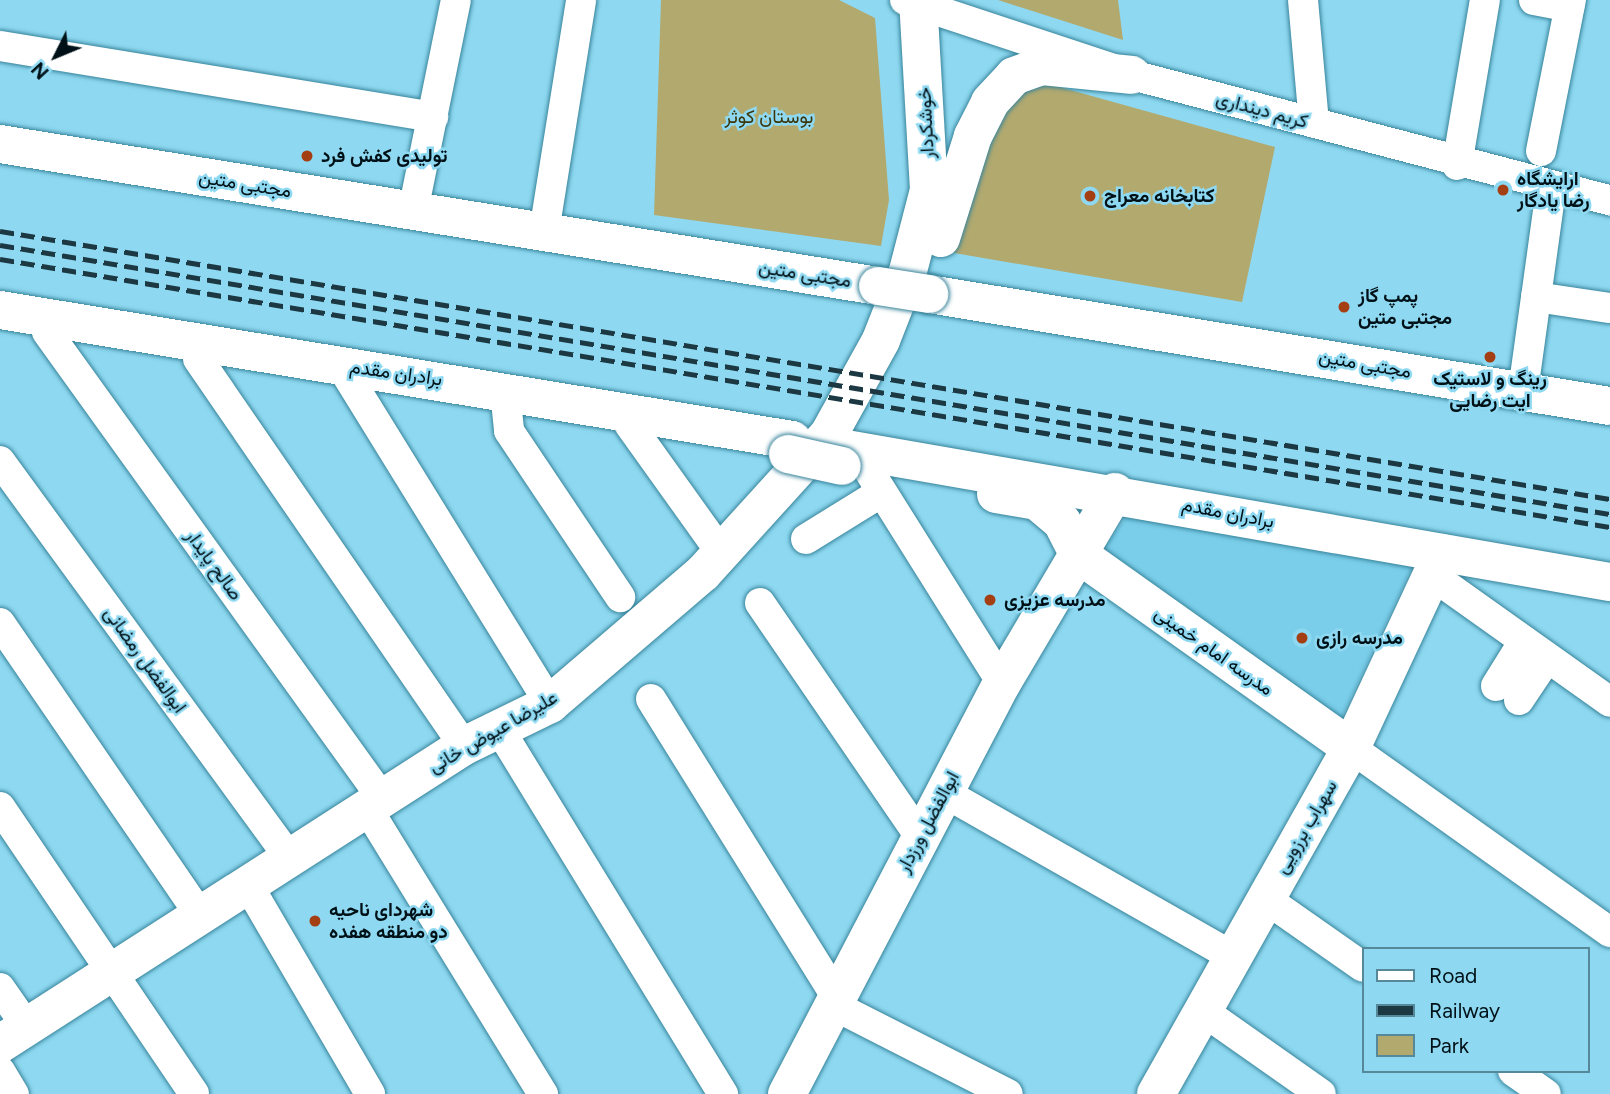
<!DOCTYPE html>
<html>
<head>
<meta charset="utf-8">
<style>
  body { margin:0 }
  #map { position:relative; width:1610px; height:1094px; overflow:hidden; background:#8ed9f1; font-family:Figtree,Vazirmatn,sans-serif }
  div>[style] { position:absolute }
  .built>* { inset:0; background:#7aceea }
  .green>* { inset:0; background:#b2a96f }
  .roads { filter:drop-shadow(0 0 2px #38849b) drop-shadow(0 0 2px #38849b) }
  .minor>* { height:30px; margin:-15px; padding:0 15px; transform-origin:15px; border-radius:15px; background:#fff }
  .tertiary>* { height:38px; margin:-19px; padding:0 19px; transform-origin:19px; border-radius:19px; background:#fff }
  .secondary>* { height:38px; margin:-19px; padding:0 19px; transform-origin:19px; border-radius:19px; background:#fff }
  .rail>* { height:5px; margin-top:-2.5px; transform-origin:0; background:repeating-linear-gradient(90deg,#1c3842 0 14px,transparent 0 21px) }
  .bridges { filter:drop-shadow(0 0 2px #38849b) drop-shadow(0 0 2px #38849b) }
  .tertiary-bridge>* { height:38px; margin:-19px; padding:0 19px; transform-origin:19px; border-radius:19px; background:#fff }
  .dots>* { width:19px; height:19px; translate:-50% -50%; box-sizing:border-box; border:4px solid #8ed9f1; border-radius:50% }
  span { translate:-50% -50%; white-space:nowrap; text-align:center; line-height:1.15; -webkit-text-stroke:5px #8ed9f1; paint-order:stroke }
  .street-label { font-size:19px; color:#001017 }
  .park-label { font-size:19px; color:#3b350a }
  .poi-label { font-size:19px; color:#001017; font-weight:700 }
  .left { translate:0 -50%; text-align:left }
  .legend { position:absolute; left:1362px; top:947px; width:228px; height:126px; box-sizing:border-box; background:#8ed9f1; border:2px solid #55899a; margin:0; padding:9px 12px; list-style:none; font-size:21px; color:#001017 }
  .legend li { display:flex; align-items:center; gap:14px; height:35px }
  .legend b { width:35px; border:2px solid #55899a }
  .north { position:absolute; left:21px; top:21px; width:70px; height:70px; -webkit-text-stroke:5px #8ed9f1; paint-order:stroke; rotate:227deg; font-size:19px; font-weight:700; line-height:28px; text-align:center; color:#001017 }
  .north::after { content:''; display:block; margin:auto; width:24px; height:32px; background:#001017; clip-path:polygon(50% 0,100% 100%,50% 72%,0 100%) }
</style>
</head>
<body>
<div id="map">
  <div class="built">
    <i style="clip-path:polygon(1132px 509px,1416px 558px,1341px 718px,1102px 552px)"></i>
  </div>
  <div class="green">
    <i style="clip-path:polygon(661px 0,839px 0,875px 18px,889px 200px,881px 246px,654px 215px)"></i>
    <i style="clip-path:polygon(998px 0,1118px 0,1123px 40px)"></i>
    <i style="clip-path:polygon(1038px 81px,1275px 147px,1242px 302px,954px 253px,976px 151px,1004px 102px)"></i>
  </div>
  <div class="roads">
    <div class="minor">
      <i style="left:905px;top:0;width:239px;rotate:18.3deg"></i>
      <i style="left:1132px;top:75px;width:494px;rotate:14.7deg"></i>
      <i style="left:1303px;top:0;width:123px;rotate:84.9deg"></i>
      <i style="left:1534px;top:0;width:36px;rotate:11deg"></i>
      <i style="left:0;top:46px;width:439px;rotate:9.3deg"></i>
      <i style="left:1541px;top:151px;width:154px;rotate:-78.8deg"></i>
      <i style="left:1457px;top:165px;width:167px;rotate:-80.4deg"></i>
      <i style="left:413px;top:211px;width:215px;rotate:-78.5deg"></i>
      <i style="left:544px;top:232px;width:235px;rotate:-80.9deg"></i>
      <i style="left:1536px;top:297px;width:75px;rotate:8.5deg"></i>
      <i style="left:47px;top:332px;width:574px;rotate:54.29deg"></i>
      <i style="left:198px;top:359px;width:470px;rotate:55.5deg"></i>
      <i style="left:348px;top:377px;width:384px;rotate:58.3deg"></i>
      <i style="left:1523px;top:391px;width:205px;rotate:-82.1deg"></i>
      <i style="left:506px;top:401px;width:30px;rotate:84deg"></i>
      <i style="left:509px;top:431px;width:200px;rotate:56.2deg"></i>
      <i style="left:629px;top:424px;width:143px;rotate:54.4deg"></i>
      <i style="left:0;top:461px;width:492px;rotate:53.9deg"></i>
      <i style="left:869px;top:471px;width:250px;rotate:57.9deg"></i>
      <i style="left:806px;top:539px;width:86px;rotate:-31.7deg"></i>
      <i style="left:1433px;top:576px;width:217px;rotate:35.4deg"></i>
      <i style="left:760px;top:603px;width:285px;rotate:55.6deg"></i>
      <i style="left:0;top:623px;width:354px;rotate:55.6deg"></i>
      <i style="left:1496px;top:686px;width:53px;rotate:-58.1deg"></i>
      <i style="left:651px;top:699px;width:349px;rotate:58.1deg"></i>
      <i style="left:1519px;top:700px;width:50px;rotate:-56.3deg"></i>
      <i style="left:500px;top:730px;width:427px;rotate:58.5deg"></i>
      <i style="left:1351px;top:748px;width:318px;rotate:35.4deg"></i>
      <i style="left:945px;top:793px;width:332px;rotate:29.6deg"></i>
      <i style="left:0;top:807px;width:346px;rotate:55.9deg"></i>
      <i style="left:367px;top:808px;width:336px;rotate:58.4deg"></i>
      <i style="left:248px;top:885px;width:242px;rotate:59.7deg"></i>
      <i style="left:1266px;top:899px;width:118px;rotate:35deg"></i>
      <i style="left:0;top:988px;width:47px;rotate:55.3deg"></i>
      <i style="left:833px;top:1005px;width:196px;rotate:27deg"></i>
      <i style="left:1203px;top:1011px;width:144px;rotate:35.1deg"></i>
      <i style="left:0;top:1071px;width:27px;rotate:59deg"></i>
      <i style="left:1513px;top:1071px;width:40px;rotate:34.9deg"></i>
    </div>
    <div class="tertiary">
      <i style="left:0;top:144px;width:889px;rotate:9.19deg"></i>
      <i style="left:941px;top:238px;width:107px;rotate:-72.6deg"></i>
      <i style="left:973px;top:136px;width:38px;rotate:-63deg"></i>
      <i style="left:990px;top:102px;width:35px;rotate:-47deg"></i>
      <i style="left:1014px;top:76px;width:29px;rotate:-20deg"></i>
      <i style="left:1041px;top:66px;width:91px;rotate:5.6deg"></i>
      <i style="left:929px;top:294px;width:690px;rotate:9.34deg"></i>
      <i style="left:0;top:1044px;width:551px;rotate:-32.71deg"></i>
      <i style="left:464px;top:746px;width:96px;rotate:-26deg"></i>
      <i style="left:550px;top:704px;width:201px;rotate:-40.6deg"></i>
      <i style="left:703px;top:573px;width:188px;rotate:-47.8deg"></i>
      <i style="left:829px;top:434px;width:107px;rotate:-61deg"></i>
      <i style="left:881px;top:340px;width:74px;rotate:-68.6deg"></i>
      <i style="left:908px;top:271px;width:84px;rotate:-75.5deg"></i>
      <i style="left:929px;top:190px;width:190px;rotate:-93.3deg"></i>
      <i style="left:787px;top:1094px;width:464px;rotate:-62.4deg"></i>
      <i style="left:1002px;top:683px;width:222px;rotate:-59.4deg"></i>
    </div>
    <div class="secondary">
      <i style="left:0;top:310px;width:803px;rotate:9.32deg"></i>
      <i style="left:846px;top:449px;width:775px;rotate:9.88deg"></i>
      <i style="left:996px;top:494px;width:42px;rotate:9.7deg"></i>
      <i style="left:1037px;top:501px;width:33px;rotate:40deg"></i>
      <i style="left:1062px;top:522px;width:36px;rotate:63deg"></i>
      <i style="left:1078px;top:554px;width:335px;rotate:35.4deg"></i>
      <i style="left:1156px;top:1094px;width:397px;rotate:-60.6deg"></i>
      <i style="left:1351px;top:748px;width:215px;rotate:-65deg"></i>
    </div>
  </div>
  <div class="rail">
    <i style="left:0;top:231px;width:1632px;rotate:9.45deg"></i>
    <i style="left:0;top:245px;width:1632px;rotate:9.49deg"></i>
    <i style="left:0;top:259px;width:1632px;rotate:9.45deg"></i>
  </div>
  <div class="bridges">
    <div class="tertiary-bridge">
      <i style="left:878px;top:286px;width:52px;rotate:8.9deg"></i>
      <i style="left:788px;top:454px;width:55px;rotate:12.5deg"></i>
    </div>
  </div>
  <div class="dots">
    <i style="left:307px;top:156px;background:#a43f14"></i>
    <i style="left:1503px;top:190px;background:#a43f14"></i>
    <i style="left:1090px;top:196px;background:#a43f14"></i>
    <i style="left:1344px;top:307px;background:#a43f14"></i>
    <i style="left:1490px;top:357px;background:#a43f14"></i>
    <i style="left:990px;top:600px;background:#a43f14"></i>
    <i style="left:1302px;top:638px;background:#a43f14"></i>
    <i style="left:315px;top:921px;background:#a43f14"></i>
  </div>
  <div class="street-label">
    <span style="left:1262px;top:110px;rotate:15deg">کریم دینداری</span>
    <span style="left:926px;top:123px;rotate:-93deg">خوشکردار</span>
    <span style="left:245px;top:184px;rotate:9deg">مجتبی متین</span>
    <span style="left:805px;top:274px;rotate:9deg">مجتبی متین</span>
    <span style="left:1365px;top:364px;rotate:10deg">مجتبی متین</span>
    <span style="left:396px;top:373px;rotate:8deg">برادران مقدم</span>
    <span style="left:1228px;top:513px;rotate:11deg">برادران مقدم</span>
    <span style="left:214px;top:565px;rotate:54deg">صالح پایدار</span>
    <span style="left:1214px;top:651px;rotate:35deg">مدرسه امام خمینی</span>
    <span style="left:145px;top:660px;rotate:54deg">ابوالفضل رمضانی</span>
    <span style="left:493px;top:732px;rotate:-30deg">علیرضا عیوض خانی</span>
    <span style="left:928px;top:822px;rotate:-62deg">ابوالفضل ورزدار</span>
    <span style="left:1306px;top:827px;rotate:-60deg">سهراب برزویی</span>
  </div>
  <div class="park-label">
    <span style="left:769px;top:117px">بوستان کوثر</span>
  </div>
  <div class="poi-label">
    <span class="left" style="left:321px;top:156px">تولیدی کفش فرد</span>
    <span class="left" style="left:1517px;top:190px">ارایشگاه<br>رضا یادگار</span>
    <span class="left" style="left:1104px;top:196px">کتابخانه معراج</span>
    <span class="left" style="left:1358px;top:307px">پمپ گاز<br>مجتبی متین</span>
    <span style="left:1490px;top:390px">رینگ و لاستیک<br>ایت رضایی</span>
    <span class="left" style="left:1004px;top:600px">مدرسه عزیزی</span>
    <span class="left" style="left:1316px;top:638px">مدرسه رازی</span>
    <span class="left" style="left:329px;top:921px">شهردای ناحیه<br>دو منطقه هفده</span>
  </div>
  <ul class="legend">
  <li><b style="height:9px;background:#fff"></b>Road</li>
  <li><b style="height:9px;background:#1c3842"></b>Railway</li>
  <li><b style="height:19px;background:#b2a96f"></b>Park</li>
  </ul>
  <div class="north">N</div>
</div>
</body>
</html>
